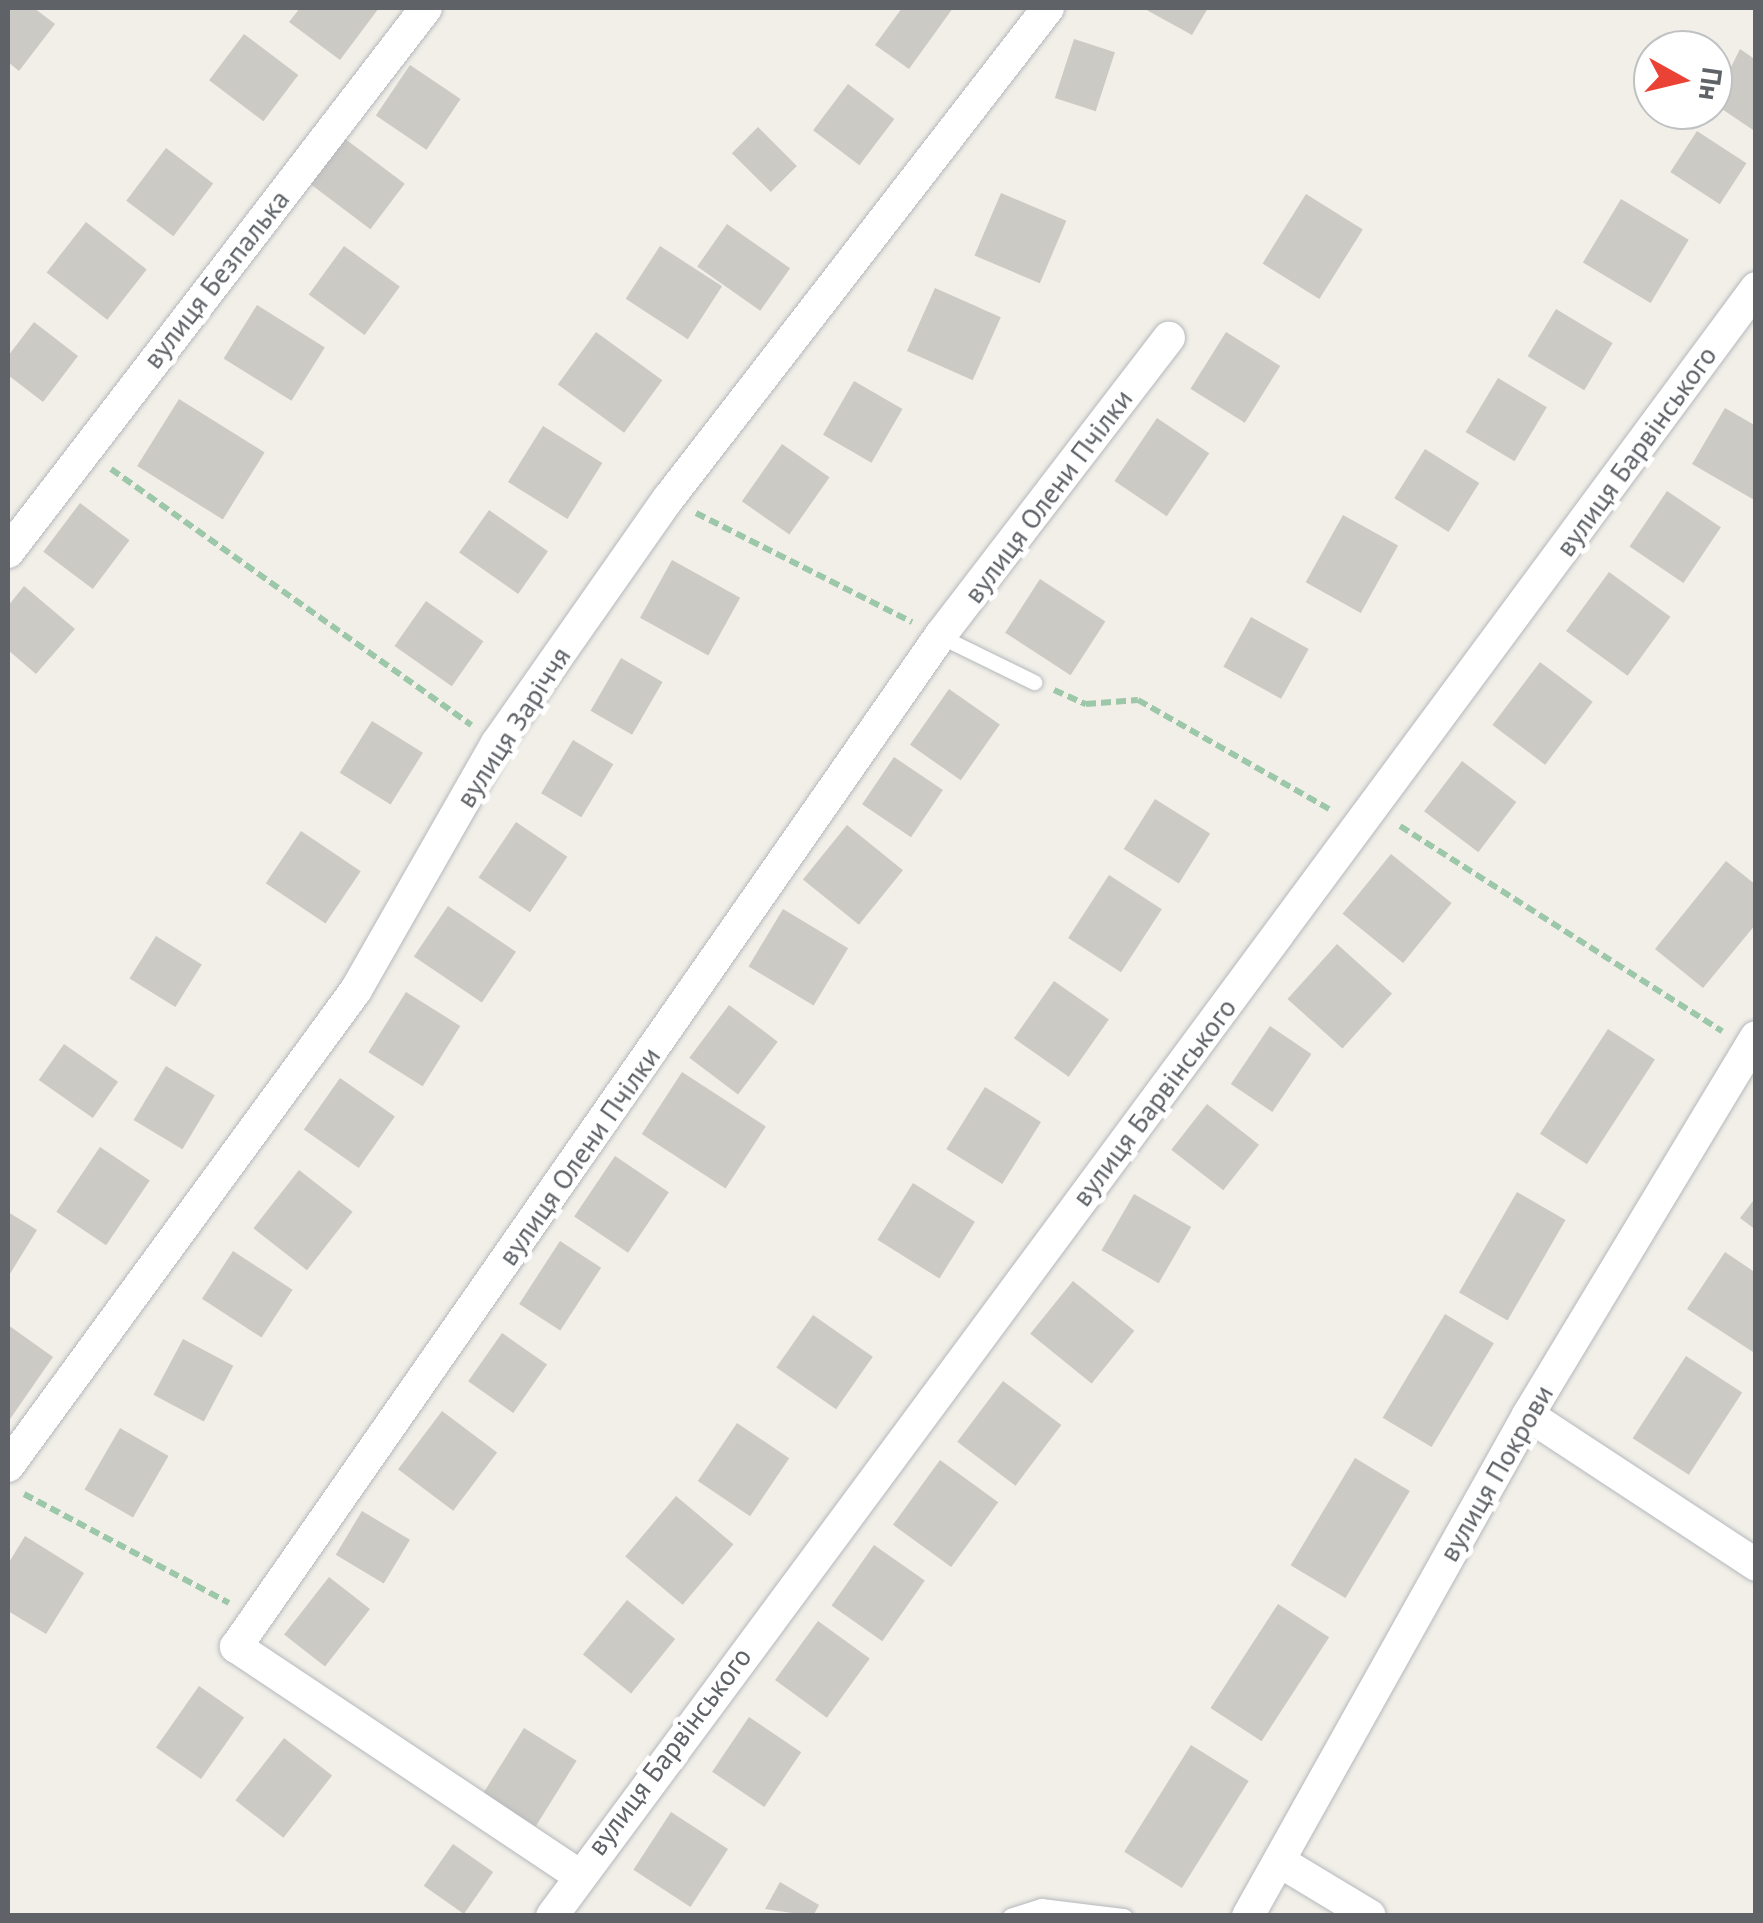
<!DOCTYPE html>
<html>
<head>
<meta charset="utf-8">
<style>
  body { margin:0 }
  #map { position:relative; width:1763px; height:1923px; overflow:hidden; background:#f1efe8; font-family:"PT Sans",sans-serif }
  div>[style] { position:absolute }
  .building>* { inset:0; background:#cccac5; transform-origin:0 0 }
  .path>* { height:6px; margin-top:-3px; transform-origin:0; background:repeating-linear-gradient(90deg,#9cc7a9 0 10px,transparent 0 15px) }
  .roads { filter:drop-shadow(0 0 2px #b5b8bc) drop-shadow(0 0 2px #b5b8bc) }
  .service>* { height:15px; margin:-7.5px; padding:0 7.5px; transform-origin:7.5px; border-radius:7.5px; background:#fff }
  .minor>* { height:32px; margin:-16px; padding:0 16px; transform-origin:16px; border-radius:16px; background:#fff }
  span { translate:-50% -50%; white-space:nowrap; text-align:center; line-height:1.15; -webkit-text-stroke:10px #fff; paint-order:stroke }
  .street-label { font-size:28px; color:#5f6368 }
  .frame { position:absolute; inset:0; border:10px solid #5f6368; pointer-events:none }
  .north { position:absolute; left:1633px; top:30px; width:100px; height:100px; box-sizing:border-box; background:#fff; border:2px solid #bfc1c3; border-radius:50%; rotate:98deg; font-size:28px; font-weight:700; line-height:40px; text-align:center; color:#5f6368 }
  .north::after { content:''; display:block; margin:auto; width:35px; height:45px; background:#ea4335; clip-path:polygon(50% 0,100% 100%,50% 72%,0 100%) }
</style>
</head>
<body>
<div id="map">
  <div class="building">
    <i style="clip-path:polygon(8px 8px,34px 8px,55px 24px,19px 71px,8px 62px)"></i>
    <i style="clip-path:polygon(300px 8px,379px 8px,340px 60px,289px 22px)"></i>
    <i style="clip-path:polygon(902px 8px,953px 8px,909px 69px,875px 45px)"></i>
    <i style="clip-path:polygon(1143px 8px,1208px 8px,1192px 35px)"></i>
    <i style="left:244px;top:34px;width:68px;height:58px;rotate:37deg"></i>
    <i style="left:1074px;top:39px;width:43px;height:62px;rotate:18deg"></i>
    <i style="clip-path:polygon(1740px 49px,1756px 60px,1756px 132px,1713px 103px)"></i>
    <i style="left:410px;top:65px;width:61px;height:61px;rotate:34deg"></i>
    <i style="left:848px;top:84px;width:58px;height:58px;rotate:37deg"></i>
    <i style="left:758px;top:127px;width:55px;height:37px;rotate:45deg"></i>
    <i style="left:1697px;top:131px;width:59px;height:49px;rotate:33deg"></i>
    <i style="left:344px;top:138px;width:76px;height:57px;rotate:37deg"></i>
    <i style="left:166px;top:148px;width:59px;height:66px;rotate:37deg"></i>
    <i style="left:1001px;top:193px;width:71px;height:68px;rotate:23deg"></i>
    <i style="left:1306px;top:194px;width:67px;height:82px;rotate:32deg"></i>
    <i style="left:1621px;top:199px;width:79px;height:74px;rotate:31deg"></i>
    <i style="left:86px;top:222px;width:77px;height:64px;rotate:38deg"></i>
    <i style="left:727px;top:224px;width:77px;height:52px;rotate:35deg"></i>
    <i style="left:344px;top:246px;width:69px;height:60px;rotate:36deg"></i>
    <i style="left:660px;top:246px;width:74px;height:63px;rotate:33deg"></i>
    <i style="left:935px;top:288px;width:72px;height:69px;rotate:24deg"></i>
    <i style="left:257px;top:305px;width:80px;height:63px;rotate:32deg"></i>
    <i style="left:1556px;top:309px;width:66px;height:55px;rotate:31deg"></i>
    <i style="clip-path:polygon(34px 322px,78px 356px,43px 402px,8px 375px,8px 356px)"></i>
    <i style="left:596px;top:332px;width:82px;height:65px;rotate:36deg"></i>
    <i style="left:1226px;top:332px;width:64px;height:67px;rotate:32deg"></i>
    <i style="left:1498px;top:378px;width:57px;height:63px;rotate:31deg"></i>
    <i style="left:854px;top:381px;width:56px;height:62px;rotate:30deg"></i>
    <i style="left:179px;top:399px;width:101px;height:79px;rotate:32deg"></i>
    <i style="clip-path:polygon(1725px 408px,1756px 426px,1756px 501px,1692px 464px)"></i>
    <i style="left:1157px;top:418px;width:63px;height:76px;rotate:34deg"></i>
    <i style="left:543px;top:426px;width:70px;height:66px;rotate:32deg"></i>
    <i style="left:782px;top:444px;width:58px;height:70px;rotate:35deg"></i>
    <i style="left:1425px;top:449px;width:64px;height:58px;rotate:32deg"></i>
    <i style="left:1667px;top:491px;width:65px;height:67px;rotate:34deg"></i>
    <i style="left:80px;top:503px;width:62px;height:61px;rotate:37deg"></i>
    <i style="left:489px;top:510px;width:72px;height:52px;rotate:35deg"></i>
    <i style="left:1343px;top:515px;width:63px;height:77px;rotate:29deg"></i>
    <i style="left:672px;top:560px;width:78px;height:66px;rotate:29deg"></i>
    <i style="left:1609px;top:572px;width:76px;height:73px;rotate:36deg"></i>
    <i style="left:1040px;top:579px;width:78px;height:64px;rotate:33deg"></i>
    <i style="clip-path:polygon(24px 586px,75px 629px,36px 674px,8px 650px,8px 606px)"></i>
    <i style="left:426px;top:601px;width:70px;height:55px;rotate:35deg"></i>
    <i style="left:1251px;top:617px;width:66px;height:57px;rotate:29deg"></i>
    <i style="left:621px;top:658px;width:48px;height:61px;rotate:30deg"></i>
    <i style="left:1540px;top:662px;width:66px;height:79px;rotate:37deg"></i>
    <i style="left:949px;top:689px;width:62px;height:68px;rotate:35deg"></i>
    <i style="left:372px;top:721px;width:60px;height:61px;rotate:32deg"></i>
    <i style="left:573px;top:740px;width:47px;height:62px;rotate:31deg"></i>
    <i style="left:894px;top:757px;width:59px;height:57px;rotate:34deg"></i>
    <i style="left:1462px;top:761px;width:68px;height:63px;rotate:37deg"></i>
    <i style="left:1155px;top:799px;width:65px;height:59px;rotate:32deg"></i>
    <i style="left:516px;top:822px;width:62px;height:67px;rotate:34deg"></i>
    <i style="left:847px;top:825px;width:72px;height:70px;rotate:39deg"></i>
    <i style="left:301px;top:831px;width:72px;height:63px;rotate:34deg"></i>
    <i style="left:1391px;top:854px;width:78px;height:77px;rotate:39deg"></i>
    <i style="clip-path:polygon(1726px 861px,1756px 885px,1756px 924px,1703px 988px,1655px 949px)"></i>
    <i style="left:1109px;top:875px;width:63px;height:75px;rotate:33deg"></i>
    <i style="left:448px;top:906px;width:82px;height:61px;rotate:34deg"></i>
    <i style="left:783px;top:909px;width:76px;height:67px;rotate:31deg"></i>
    <i style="left:156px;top:936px;width:54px;height:50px;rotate:32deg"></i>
    <i style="left:1337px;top:944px;width:74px;height:74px;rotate:42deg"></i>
    <i style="left:1054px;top:981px;width:67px;height:70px;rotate:35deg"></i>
    <i style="left:406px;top:992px;width:64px;height:71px;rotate:32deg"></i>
    <i style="left:729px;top:1005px;width:61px;height:66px;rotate:37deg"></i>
    <i style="left:1270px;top:1026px;width:50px;height:70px;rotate:34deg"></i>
    <i style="left:1608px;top:1029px;width:56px;height:125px;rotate:33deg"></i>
    <i style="left:64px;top:1044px;width:66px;height:44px;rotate:35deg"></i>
    <i style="left:166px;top:1066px;width:57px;height:63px;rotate:31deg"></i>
    <i style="left:682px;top:1072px;width:100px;height:74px;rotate:33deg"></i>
    <i style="left:340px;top:1078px;width:67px;height:63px;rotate:35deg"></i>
    <i style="left:985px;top:1087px;width:66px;height:73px;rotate:32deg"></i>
    <i style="left:1207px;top:1104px;width:66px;height:58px;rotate:38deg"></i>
    <i style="left:100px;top:1147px;width:60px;height:78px;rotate:34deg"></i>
    <i style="left:615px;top:1156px;width:65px;height:73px;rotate:34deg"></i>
    <i style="left:299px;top:1170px;width:68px;height:74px;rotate:38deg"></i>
    <i style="left:913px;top:1183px;width:73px;height:67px;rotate:32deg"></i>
    <i style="left:1517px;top:1192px;width:56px;height:116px;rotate:30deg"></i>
    <i style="left:1134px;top:1194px;width:66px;height:65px;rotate:30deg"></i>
    <i style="clip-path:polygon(1756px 1197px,1756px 1230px,1740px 1218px)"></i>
    <i style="clip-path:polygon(8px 1212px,37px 1230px,8px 1277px)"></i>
    <i style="left:560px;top:1241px;width:49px;height:75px;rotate:33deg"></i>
    <i style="left:233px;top:1251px;width:71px;height:57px;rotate:33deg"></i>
    <i style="clip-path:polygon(1725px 1252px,1756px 1273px,1753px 1352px,1687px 1309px)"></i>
    <i style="left:1073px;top:1281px;width:79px;height:68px;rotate:39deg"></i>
    <i style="left:1445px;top:1314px;width:57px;height:121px;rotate:31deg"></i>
    <i style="left:813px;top:1315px;width:73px;height:64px;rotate:35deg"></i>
    <i style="clip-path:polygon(8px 1325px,53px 1357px,8px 1422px)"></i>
    <i style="left:502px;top:1333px;width:55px;height:59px;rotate:35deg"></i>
    <i style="left:183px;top:1339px;width:57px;height:63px;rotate:28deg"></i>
    <i style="left:1686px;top:1356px;width:67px;height:98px;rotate:33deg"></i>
    <i style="left:1003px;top:1381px;width:73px;height:76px;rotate:37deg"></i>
    <i style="left:442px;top:1411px;width:69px;height:73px;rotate:37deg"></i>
    <i style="left:737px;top:1423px;width:63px;height:70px;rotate:34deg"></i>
    <i style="left:120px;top:1428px;width:56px;height:71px;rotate:30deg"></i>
    <i style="left:1355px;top:1458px;width:64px;height:125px;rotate:31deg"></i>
    <i style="left:940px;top:1460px;width:72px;height:80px;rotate:36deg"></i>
    <i style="left:676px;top:1496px;width:75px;height:79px;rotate:40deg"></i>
    <i style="left:362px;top:1511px;width:56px;height:51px;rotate:31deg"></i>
    <i style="clip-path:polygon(25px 1536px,84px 1573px,46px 1634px,8px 1611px,8px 1564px)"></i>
    <i style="left:874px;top:1545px;width:62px;height:74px;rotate:35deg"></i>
    <i style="left:329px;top:1577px;width:52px;height:73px;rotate:38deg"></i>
    <i style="left:627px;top:1600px;width:62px;height:70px;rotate:39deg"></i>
    <i style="left:1278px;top:1604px;width:61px;height:124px;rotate:33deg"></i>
    <i style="left:818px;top:1621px;width:64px;height:73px;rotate:36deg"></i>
    <i style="left:199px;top:1686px;width:55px;height:75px;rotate:35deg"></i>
    <i style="left:749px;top:1717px;width:63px;height:66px;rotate:34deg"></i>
    <i style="left:524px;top:1728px;width:62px;height:77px;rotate:32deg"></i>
    <i style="left:284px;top:1738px;width:61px;height:79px;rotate:38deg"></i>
    <i style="left:1191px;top:1745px;width:68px;height:126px;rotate:32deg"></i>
    <i style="left:671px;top:1812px;width:68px;height:69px;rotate:33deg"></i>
    <i style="left:453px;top:1844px;width:49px;height:51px;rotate:35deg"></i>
    <i style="clip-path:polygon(780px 1882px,819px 1905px,813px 1916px,765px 1909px)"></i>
  </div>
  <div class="path">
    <i style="left:111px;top:469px;width:442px;rotate:35.4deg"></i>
    <i style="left:696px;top:513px;width:242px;rotate:26.8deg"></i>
    <i style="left:1054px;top:690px;width:35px;rotate:24deg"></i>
    <i style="left:1086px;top:704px;width:52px;rotate:-4.4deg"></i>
    <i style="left:1138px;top:700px;width:220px;rotate:29.7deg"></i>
    <i style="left:1400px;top:826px;width:382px;rotate:32.5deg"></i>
    <i style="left:24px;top:1494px;width:232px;rotate:28deg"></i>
  </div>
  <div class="roads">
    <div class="service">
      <i style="left:940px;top:636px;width:105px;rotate:26.1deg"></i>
      <i style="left:1010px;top:1916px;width:33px;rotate:-18deg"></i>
      <i style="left:1041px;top:1906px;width:84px;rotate:6.9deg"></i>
    </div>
    <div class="minor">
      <i style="left:8px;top:552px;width:686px;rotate:-52.46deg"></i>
      <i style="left:1528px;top:1415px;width:273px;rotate:33.3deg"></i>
      <i style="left:8px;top:1466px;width:590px;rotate:-53.83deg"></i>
      <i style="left:356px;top:990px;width:284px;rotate:-60.3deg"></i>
      <i style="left:497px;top:743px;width:298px;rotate:-55deg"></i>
      <i style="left:668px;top:499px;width:621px;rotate:-52.26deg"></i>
      <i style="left:1279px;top:1861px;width:106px;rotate:31.1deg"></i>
      <i style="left:577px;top:1874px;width:410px;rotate:-146.3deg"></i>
      <i style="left:236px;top:1647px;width:1232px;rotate:-55.15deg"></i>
      <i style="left:940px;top:636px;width:376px;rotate:-52.5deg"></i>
      <i style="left:552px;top:1916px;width:2025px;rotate:-53.51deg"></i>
      <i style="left:1248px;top:1916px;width:574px;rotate:-60.8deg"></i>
      <i style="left:1528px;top:1415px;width:441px;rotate:-58.9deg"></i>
    </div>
  </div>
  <div class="street-label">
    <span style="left:216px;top:279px;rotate:-52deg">вулиця Безпалька</span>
    <span style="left:1636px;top:451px;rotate:-54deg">вулиця Барвінського</span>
    <span style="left:1048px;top:496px;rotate:-53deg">вулиця Олени Пчілки</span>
    <span style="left:513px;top:727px;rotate:-57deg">вулиця Заріччя</span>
    <span style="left:1154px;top:1102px;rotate:-53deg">вулиця Барвінського</span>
    <span style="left:579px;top:1156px;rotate:-55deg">вулиця Олени Пчілки</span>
    <span style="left:1496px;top:1473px;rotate:-60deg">вулиця Покрови</span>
    <span style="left:669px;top:1751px;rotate:-53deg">вулиця Барвінського</span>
  </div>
  <div class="frame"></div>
  <div class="north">Пн</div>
</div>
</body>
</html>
